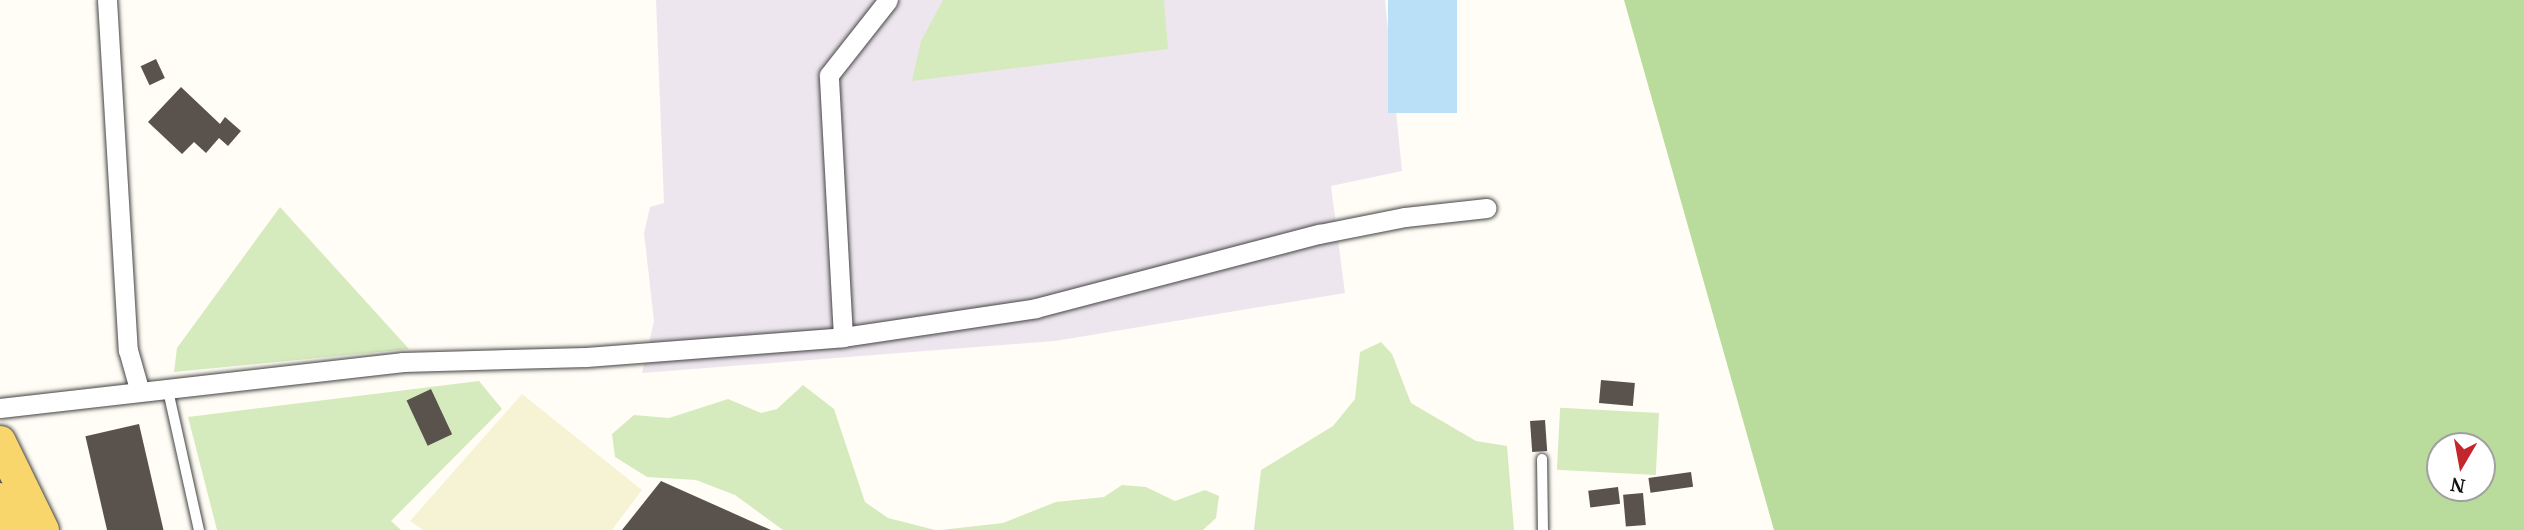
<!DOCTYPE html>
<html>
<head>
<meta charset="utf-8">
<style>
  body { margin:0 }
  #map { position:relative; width:2524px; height:530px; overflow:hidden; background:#fffdf5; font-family:"PT Serif",serif }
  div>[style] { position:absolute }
  .industrial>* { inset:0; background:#eee6ef }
  .farmland>* { inset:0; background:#f6f3d4 }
  .green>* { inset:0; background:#d5ebbd; transform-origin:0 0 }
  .forest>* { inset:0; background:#b9dc9c }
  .water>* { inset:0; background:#b9e0f7; transform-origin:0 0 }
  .building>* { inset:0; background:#5a524d; transform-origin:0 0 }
  .roads { filter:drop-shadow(0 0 2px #444) drop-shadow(0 0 2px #444) }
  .lane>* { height:10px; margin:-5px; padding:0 5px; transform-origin:5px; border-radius:5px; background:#fff }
  .street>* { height:19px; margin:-9.5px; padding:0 9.5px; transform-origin:9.5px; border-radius:9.5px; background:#fff }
  .primary>* { height:32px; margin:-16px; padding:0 16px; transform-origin:16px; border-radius:16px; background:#f9d66b }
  span { translate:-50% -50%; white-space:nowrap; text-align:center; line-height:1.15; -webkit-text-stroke:7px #fff; paint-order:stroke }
  .north { position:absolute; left:2426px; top:432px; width:70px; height:70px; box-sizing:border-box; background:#fff; border:2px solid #a0a0a0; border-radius:50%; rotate:190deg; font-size:19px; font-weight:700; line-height:28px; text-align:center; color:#111 }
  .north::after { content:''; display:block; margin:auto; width:24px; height:32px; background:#c4262e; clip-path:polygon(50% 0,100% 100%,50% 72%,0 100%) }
</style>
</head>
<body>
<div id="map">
  <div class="industrial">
    <i style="clip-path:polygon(656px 0,1385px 0,1402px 171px,1331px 186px,1345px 293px,1055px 341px,642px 373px,654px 321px,644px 233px,650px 207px,664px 203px)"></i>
  </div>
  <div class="farmland">
    <i style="clip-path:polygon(522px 394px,642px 490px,612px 530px,423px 530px,410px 521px)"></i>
  </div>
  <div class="green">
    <i style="clip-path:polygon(943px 0,1164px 0,1168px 49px,912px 81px,921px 41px)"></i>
    <i style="clip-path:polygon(280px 207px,409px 349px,174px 372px,177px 348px)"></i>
    <i style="clip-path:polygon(1381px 342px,1392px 354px,1411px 403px,1476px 441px,1507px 446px,1514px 530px,1254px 530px,1261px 470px,1333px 426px,1355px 399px,1360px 352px)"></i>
    <i style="clip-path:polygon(479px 381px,502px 409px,391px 521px,401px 530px,217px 530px,188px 417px)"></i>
    <i style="clip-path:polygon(803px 385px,834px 409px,865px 502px,888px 518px,935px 530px,783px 530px,735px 495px,696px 480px,647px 477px,615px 457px,612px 434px,634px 415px,669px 418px,728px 399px,761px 413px,777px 409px)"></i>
    <i style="left:1659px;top:413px;width:62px;height:99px;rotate:93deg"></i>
    <i style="clip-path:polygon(1122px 485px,1146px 487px,1175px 501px,1205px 490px,1219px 496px,1216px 518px,1203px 530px,941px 530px,1003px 523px,1056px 502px,1104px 497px)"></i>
  </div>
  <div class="forest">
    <i style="clip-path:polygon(evenodd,1624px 0,2524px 0,2524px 530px,1774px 530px,1624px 0,2440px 446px,2482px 446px,2482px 488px,2440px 488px,2440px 446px)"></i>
  </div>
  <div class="water">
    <i style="left:1388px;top:0;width:69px;height:113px"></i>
  </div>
  <div class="building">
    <i style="left:156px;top:59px;width:21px;height:17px;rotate:65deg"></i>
    <i style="clip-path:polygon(181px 87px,220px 124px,225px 117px,241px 131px,228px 146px,219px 138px,206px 153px,194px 142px,182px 154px,148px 122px)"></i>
    <i style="left:1601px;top:380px;width:34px;height:23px;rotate:5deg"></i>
    <i style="left:431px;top:389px;width:50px;height:27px;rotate:65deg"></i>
    <i style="left:1545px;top:420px;width:31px;height:15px;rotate:86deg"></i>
    <i style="left:139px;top:424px;width:109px;height:55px;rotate:77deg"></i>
    <i style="left:1691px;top:472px;width:15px;height:43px;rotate:82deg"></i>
    <i style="clip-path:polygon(661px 481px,771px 530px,622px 530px)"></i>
    <i style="left:1618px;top:487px;width:17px;height:30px;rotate:83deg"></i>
    <i style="left:1643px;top:493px;width:32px;height:20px;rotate:85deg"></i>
  </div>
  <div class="roads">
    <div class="lane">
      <i style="left:167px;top:386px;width:148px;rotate:77.5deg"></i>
      <i style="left:1542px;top:459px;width:71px;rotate:89.2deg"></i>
    </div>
    <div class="street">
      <i style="left:107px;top:0;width:351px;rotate:86.6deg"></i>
      <i style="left:128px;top:350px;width:41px;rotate:74.2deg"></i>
      <i style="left:843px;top:337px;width:262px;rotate:-93.1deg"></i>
      <i style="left:829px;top:75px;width:95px;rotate:-51.8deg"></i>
      <i style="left:0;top:408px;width:406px;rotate:-6.5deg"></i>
      <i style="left:403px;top:362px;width:183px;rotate:-1.6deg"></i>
      <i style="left:586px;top:357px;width:258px;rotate:-4.4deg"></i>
      <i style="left:843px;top:337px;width:195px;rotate:-8.5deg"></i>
      <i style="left:1036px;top:308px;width:293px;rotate:-14.7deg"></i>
      <i style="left:1319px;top:234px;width:88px;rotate:-11.2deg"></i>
      <i style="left:1405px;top:217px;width:82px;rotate:-6.3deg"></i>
    </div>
    <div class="primary">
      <i style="left:0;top:442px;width:98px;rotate:64deg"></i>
      <i style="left:0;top:499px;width:35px;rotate:61deg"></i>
    </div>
  </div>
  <div class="north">N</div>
</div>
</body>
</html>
